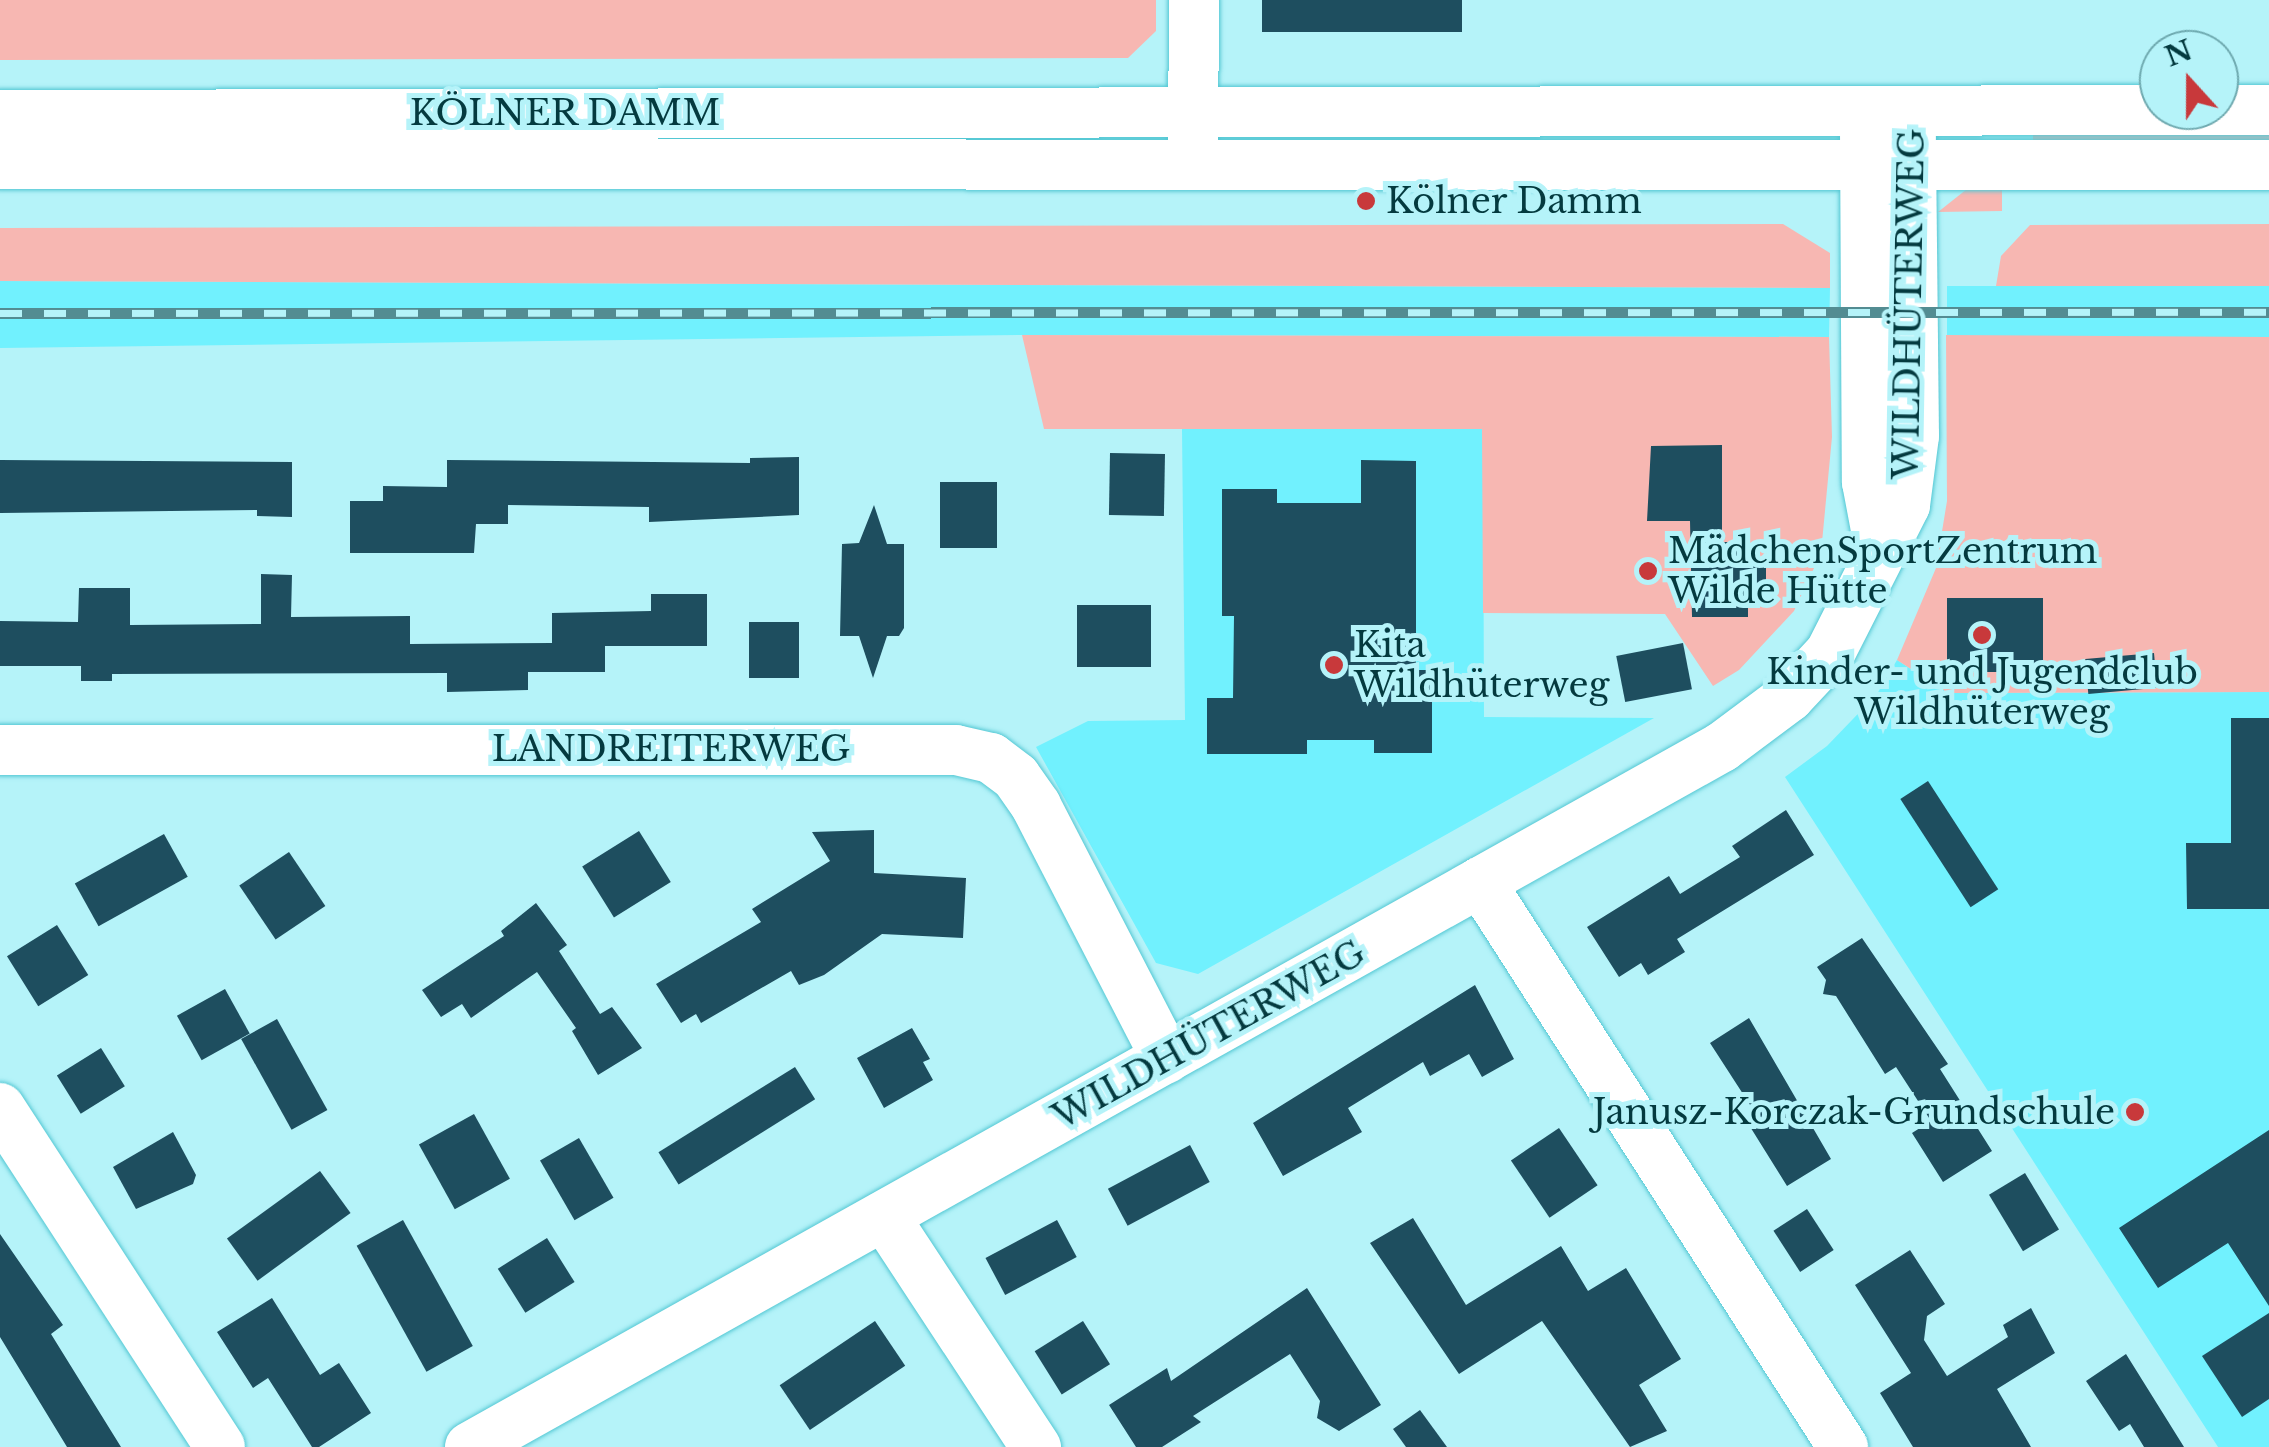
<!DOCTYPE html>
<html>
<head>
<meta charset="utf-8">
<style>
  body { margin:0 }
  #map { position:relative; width:2269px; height:1447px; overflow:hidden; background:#b5f3f9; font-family:"Libre Baskerville",serif }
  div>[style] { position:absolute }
  .built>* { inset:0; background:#71f1fe; transform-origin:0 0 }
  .green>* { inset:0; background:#f7b7b2; transform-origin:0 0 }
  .building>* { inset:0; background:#1e4e5f; transform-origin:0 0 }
  .roads { filter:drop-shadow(0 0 2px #53c7d3) drop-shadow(0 0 2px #53c7d3) }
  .minor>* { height:50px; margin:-25px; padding:0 25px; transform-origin:25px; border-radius:25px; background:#fff }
  .rail>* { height:11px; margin-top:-5.5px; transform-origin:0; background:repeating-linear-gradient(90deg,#b5f3f9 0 22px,#538c92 0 44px); box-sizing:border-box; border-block:2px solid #538c92 }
  .dots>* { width:28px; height:28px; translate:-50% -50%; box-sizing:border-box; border:5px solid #b5f3f9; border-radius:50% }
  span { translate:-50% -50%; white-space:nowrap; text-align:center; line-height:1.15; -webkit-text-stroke:10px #b5f3f9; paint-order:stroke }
  .street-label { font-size:35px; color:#043a3f }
  .poi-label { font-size:35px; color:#043a3f }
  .left { translate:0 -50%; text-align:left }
  .right { translate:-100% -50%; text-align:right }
  .north { position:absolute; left:2139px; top:30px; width:100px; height:100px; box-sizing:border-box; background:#b5f3f9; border:2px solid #6ea9af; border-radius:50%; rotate:339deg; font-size:28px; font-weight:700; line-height:40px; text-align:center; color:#043a3f }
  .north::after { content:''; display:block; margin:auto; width:35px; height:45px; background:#c8393b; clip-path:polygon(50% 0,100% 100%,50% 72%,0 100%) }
</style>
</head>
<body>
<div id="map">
  <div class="built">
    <i style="clip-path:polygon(0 281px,1830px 288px,1829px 337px,1022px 335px,0 348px)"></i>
    <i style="left:2269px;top:286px;width:51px;height:322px;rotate:90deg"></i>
    <i style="clip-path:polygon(1182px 429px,1483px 429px,1484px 717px,1654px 718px,1198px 974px,1156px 963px,1036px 747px,1088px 721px,1185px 720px)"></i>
    <i style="clip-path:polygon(1897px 660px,1948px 693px,2269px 692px,2269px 1447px,2218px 1447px,1785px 777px,1827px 746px,1877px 694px)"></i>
  </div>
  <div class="green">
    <i style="clip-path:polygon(0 0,1156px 0,1156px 31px,1128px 58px,0 60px)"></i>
    <i style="left:2269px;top:127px;width:22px;height:236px;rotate:90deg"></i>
    <i style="clip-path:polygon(2002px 182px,2002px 211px,1938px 212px,1967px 189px)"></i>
    <i style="clip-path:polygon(1783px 224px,1830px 253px,1830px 288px,0 281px,0 228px)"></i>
    <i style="clip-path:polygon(2269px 224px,2269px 286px,1996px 286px,2001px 256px,2030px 225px)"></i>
    <i style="clip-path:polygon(1022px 335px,1829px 337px,1832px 437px,1821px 553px,1794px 611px,1739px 670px,1713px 686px,1665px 614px,1483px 613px,1482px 429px,1044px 429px)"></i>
    <i style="clip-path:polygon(1946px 335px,2269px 337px,2269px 692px,1948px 693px,1897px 660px,1936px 568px,1947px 501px)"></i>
  </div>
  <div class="building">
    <i style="left:1262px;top:0;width:200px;height:32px"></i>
    <i style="clip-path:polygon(1722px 445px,1722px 542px,1748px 542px,1748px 560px,1766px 560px,1766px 599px,1748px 599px,1748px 617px,1692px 617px,1690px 521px,1647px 521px,1651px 446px)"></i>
    <i style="left:1110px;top:453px;width:55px;height:62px;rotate:1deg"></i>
    <i style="clip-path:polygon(799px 457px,799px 515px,649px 522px,649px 507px,508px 505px,508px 524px,476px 524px,474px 553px,350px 553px,350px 501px,383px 501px,383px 486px,447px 487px,447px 460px,750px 463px,750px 458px)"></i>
    <i style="clip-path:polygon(0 460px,292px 462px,292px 517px,257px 516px,257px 510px,0 513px)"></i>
    <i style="clip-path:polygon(1361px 460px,1416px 461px,1416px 670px,1432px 670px,1432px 753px,1374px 753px,1374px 740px,1307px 740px,1307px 754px,1207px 754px,1207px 698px,1233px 698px,1234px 616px,1222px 616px,1222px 489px,1277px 489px,1277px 503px,1361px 503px)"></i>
    <i style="left:940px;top:482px;width:57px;height:66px"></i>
    <i style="clip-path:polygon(874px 505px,887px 544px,904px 544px,904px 628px,899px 636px,887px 636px,873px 678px,859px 636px,840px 636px,842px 544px,859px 543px)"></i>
    <i style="clip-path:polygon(261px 574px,292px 575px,291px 617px,410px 616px,410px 644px,552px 643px,552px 613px,651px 611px,651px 594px,707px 594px,707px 646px,605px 646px,605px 672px,528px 672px,528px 690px,447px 692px,447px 673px,112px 674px,112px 681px,81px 681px,81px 666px,0 666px,0 621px,78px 622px,79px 588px,130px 588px,130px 625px,261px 624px)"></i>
    <i style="left:1947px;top:598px;width:96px;height:74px"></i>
    <i style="left:1077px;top:605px;width:74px;height:62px"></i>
    <i style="left:749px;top:622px;width:50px;height:56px"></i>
    <i style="left:1683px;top:643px;width:47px;height:68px;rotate:79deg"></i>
    <i style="left:2154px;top:653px;width:35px;height:69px;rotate:85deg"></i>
    <i style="clip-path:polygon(2231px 718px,2269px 718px,2269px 909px,2187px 909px,2186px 843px,2231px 843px)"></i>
    <i style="left:1928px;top:781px;width:129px;height:33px;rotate:57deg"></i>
    <i style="clip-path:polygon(1786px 810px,1814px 855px,1677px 939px,1685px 952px,1648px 975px,1641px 963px,1619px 977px,1587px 927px,1669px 876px,1680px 894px,1740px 857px,1732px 846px)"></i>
    <i style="clip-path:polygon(874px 830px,874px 873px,966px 878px,963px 938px,882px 934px,824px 975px,799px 985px,791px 971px,701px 1023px,696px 1014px,681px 1023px,656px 984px,761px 922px,752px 909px,830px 861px,812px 832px)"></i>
    <i style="left:639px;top:831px;width:60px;height:67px;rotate:58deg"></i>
    <i style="left:164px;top:834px;width:49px;height:102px;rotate:61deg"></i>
    <i style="left:289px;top:852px;width:65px;height:60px;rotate:56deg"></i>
    <i style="clip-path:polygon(536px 903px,567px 945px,559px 951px,600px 1014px,612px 1007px,642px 1048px,598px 1075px,572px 1031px,576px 1028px,537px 972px,471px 1018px,462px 1004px,441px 1017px,422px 990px,504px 936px,501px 931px)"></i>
    <i style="left:57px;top:925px;width:59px;height:59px;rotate:58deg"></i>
    <i style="clip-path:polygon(1862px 938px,1948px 1064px,1940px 1069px,1992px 1151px,1943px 1182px,1912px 1133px,1931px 1121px,1896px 1067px,1885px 1074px,1836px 996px,1823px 994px,1826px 980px,1817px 967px)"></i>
    <i style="clip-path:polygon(1475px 985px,1514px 1059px,1482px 1077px,1469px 1054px,1430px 1076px,1423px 1062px,1348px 1108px,1362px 1132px,1283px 1176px,1253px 1123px)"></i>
    <i style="left:225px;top:989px;width:51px;height:55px;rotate:61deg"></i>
    <i style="clip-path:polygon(1749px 1018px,1831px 1159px,1787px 1186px,1744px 1117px,1754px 1111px,1710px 1043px)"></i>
    <i style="left:277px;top:1019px;width:104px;height:41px;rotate:61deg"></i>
    <i style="clip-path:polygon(912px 1028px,930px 1059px,923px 1062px,933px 1080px,884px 1108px,857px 1058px)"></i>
    <i style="left:101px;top:1048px;width:45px;height:52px;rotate:58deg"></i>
    <i style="left:795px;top:1067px;width:38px;height:161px;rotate:58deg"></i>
    <i style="left:474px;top:1114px;width:74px;height:63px;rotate:61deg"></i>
    <i style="left:1559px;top:1128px;width:69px;height:58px;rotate:56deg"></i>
    <i style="clip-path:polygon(2269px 1130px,2269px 1306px,2228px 1243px,2158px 1288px,2119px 1228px)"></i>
    <i style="clip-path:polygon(173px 1132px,196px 1175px,193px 1184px,136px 1209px,113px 1167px)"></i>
    <i style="left:579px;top:1138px;width:69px;height:45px;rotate:60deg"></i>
    <i style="left:1190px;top:1145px;width:42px;height:93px;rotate:62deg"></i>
    <i style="left:320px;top:1171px;width:52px;height:115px;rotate:54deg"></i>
    <i style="left:2025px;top:1173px;width:66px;height:42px;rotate:59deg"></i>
    <i style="left:1807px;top:1209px;width:49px;height:40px;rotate:57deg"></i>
    <i style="clip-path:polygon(1413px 1218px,1466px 1305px,1561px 1246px,1588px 1291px,1626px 1268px,1681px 1359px,1639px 1385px,1667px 1431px,1630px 1447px,1542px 1321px,1459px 1374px,1370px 1243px)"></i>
    <i style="left:403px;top:1220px;width:144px;height:53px;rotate:61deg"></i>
    <i style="left:1057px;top:1220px;width:42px;height:81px;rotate:62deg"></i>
    <i style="clip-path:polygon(0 1234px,63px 1325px,51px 1334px,121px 1447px,67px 1447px,0 1337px)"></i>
    <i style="left:547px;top:1238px;width:52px;height:58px;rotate:58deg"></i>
    <i style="clip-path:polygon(1910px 1250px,1945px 1304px,1927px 1316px,1924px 1340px,1947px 1376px,2008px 1337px,2003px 1325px,2031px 1308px,2055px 1353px,1997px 1389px,2031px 1447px,1913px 1447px,1880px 1393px,1911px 1373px,1855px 1285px)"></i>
    <i style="clip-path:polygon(1307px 1288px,1381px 1405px,1339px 1431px,1317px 1418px,1320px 1401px,1290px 1354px,1193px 1416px,1201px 1422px,1162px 1447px,1136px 1447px,1109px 1405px,1167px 1368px,1171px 1381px)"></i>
    <i style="clip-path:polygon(272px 1298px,320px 1375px,339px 1363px,371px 1413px,319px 1447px,312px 1447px,268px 1378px,253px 1388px,217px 1332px)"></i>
    <i style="clip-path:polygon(2269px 1313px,2269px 1399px,2242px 1417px,2202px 1356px)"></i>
    <i style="left:875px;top:1321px;width:54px;height:115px;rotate:56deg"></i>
    <i style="left:1083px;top:1321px;width:51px;height:57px;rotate:58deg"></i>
    <i style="clip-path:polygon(2126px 1354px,2184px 1447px,2144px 1447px,2130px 1424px,2119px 1431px,2086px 1381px)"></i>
    <i style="clip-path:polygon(1420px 1410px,1447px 1447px,1406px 1447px,1393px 1429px)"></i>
  </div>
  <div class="roads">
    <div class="minor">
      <i style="left:0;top:115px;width:2269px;rotate:-0.13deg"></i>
      <i style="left:1865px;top:131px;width:351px;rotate:89.7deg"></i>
      <i style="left:1867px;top:482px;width:70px;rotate:79.3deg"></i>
      <i style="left:1193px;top:145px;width:145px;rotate:-89.6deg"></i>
      <i style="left:0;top:164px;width:2269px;rotate:0.03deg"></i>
      <i style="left:0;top:750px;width:956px"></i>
      <i style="left:956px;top:750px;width:36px;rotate:13deg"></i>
      <i style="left:991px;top:758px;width:31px;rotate:37deg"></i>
      <i style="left:1016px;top:777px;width:35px;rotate:55deg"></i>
      <i style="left:1036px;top:806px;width:284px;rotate:62.7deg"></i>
      <i style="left:1480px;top:882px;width:672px;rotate:57.28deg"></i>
      <i style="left:0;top:1108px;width:404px;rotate:57deg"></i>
      <i style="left:884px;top:1216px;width:277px;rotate:56.7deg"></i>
      <i style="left:470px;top:1447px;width:1434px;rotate:-29.21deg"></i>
      <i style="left:1722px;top:747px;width:84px;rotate:-36.7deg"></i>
      <i style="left:1789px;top:697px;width:60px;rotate:-47deg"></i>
      <i style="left:1830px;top:653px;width:166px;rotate:-63.1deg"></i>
      <i style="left:1905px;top:505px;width:70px;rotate:-82.6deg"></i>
      <i style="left:1914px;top:436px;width:305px;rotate:-90.6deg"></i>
    </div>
  </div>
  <div class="rail">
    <i style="left:0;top:313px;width:2269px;rotate:-0.03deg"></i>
  </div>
  <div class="dots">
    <i style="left:1366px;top:201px;background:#c8393b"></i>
    <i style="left:1648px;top:571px;background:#c8393b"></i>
    <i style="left:1982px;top:635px;background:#c8393b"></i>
    <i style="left:1334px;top:665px;background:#c8393b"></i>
    <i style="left:2135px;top:1112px;background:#c8393b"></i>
  </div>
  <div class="street-label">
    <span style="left:565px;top:113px">KÖLNER DAMM</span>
    <span style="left:1909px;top:304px;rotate:-89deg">WILDHÜTERWEG</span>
    <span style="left:671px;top:749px">LANDREITERWEG</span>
    <span style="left:1209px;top:1035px;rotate:-29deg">WILDHÜTERWEG</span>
  </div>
  <div class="poi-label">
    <span class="left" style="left:1386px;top:201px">Kölner Damm</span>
    <span class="left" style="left:1668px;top:571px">MädchenSportZentrum<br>Wilde Hütte</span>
    <span class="left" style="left:1354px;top:665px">Kita<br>Wildhüterweg</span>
    <span style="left:1982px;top:692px">Kinder- und Jugendclub<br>Wildhüterweg</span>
    <span class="right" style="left:2115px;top:1112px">Janusz-Korczak-Grundschule</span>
  </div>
  <div class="north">N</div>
</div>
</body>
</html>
